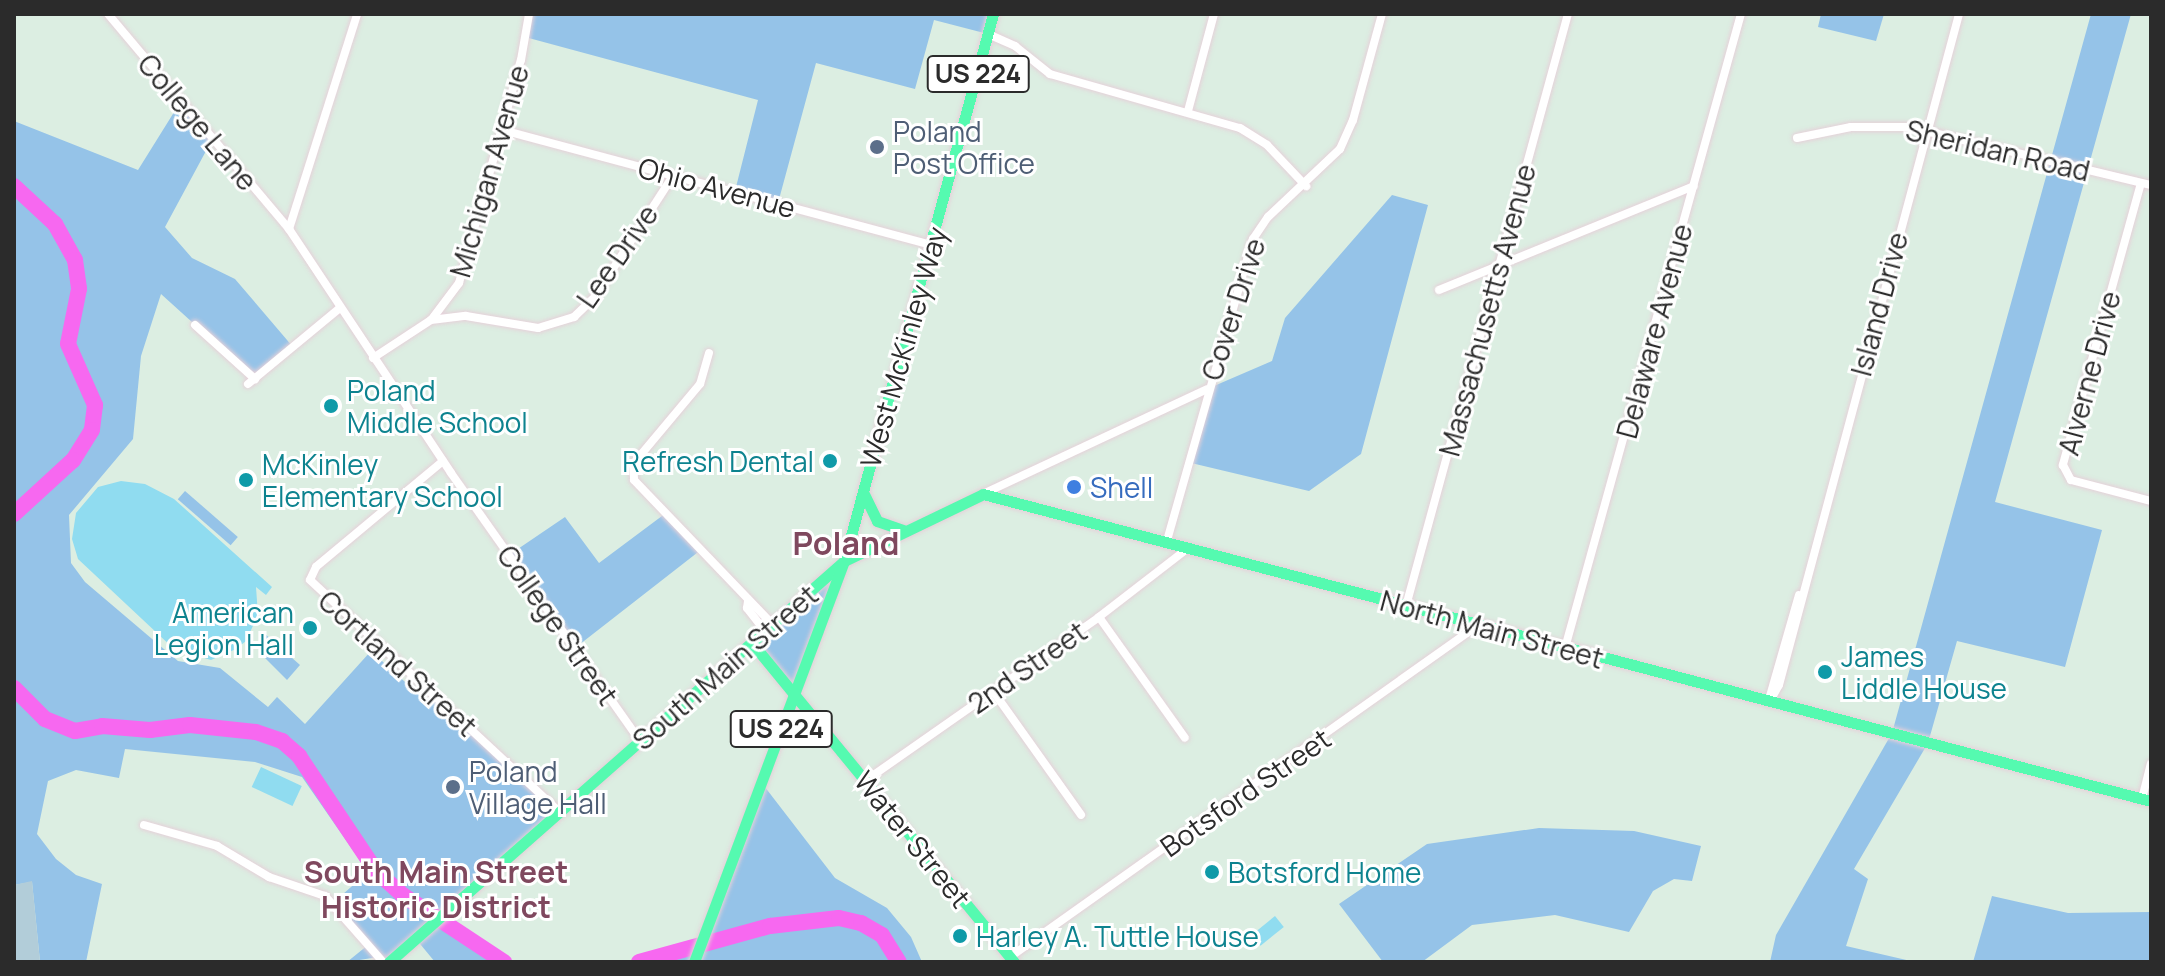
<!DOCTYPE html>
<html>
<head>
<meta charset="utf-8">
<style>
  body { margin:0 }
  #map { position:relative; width:2165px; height:976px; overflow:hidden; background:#dceee2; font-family:Manrope,sans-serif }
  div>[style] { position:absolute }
  .green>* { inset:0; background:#95c3e8; transform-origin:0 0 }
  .cemetery>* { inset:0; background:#b2cdd9 }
  .pitch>* { inset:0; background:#90dcf0; transform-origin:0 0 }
  .river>* { height:16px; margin:-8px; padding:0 8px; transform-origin:8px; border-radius:8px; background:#f768f0 }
  .roads { filter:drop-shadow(0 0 2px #e5d1d9) drop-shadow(0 0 2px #e5d1d9) }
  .minor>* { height:8px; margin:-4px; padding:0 4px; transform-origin:4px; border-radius:4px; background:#fff }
  .major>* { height:11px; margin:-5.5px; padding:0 5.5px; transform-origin:5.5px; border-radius:5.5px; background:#55fab0 }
  .dots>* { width:22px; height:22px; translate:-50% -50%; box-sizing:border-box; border:4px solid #fff; border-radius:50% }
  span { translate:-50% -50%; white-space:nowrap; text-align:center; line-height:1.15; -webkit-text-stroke:6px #fff; paint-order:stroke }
  .shield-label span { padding:2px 6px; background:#fff; border:2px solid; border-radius:6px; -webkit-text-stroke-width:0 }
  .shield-label { font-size:26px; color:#2b2b2b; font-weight:700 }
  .street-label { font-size:28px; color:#2b2b2b }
  .service-label { font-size:28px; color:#4e5e75 }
  .left { translate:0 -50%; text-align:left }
  .culture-label { font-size:28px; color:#0d838f }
  .right { translate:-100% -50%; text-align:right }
  .shop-label { font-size:28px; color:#366cbe }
  .neighbourhood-label { font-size:30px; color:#7f485e; font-weight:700 }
  .quarter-label { font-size:32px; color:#7f485e; font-weight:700 }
  .frame { position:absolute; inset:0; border:16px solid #2b2b2b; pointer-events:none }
</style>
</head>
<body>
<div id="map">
  <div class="green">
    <i style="clip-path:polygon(529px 14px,993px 14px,988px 34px,934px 20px,915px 89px,816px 63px,778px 203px,735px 191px,758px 100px,525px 37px)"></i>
    <i style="clip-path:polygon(1821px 14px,1884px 14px,1876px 41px,1818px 27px)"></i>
    <i style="clip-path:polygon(2091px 14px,2131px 14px,1995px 502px,2102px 530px,2065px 667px,1957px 641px,1928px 743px,1854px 869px,1868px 879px,1846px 946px,1915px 962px,1770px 962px,1776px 935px,1892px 733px)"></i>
    <i style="clip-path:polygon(181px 101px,213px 138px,165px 227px,192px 258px,235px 279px,293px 347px,255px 379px,161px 294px,141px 356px,133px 439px,69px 515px,71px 563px,85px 582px,178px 661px,220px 668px,268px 707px,277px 697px,305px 724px,371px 651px,427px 702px,434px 696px,560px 812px,439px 919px,504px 962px,435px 962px,416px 939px,389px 962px,378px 957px,347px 962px,368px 945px,334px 902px,368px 872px,302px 777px,255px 762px,125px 749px,119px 778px,76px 770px,48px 781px,37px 834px,56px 859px,76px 875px,102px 884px,86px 962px,40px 962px,32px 882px,14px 885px,14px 121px,138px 170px)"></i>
    <i style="clip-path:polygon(1392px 195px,1428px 205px,1361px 454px,1309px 491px,1187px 462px,1207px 389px,1272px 361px,1285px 318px)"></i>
    <i style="left:185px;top:491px;width:70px;height:11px;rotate:41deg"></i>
    <i style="clip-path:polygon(666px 513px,702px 549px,575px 648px,509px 555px,565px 517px,599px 563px)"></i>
    <i style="clip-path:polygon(844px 561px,794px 694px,752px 643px)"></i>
    <i style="clip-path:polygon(265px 634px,300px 665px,287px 680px,259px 652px)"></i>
    <i style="clip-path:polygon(761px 782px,835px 878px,887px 908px,911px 937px,922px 962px,639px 962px,700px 945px)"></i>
    <i style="clip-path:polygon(1539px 828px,1634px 831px,1701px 846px,1692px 881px,1674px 879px,1653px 891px,1629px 932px,1555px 915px,1472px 925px,1422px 962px,1383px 962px,1339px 904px,1427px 844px)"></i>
    <i style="clip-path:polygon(1992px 896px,2068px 913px,2151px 912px,2151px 962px,1973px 962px)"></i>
  </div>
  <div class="cemetery">
    <i style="clip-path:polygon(32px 881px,40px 962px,14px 962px,14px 885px)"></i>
  </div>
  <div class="pitch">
    <i style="clip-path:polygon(121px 481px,145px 484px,174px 499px,272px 587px,266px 595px,256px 587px,258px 615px,246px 641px,236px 649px,211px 660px,174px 649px,78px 559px,72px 539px,76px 513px,98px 487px)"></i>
    <i style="left:261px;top:767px;width:45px;height:22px;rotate:25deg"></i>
    <i style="left:1275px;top:916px;width:14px;height:30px;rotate:51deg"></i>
  </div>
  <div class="river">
    <i style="left:14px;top:186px;width:56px;rotate:42.8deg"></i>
    <i style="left:55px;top:224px;width:41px;rotate:60.9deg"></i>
    <i style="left:75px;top:260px;width:29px;rotate:82deg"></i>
    <i style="left:79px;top:289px;width:56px;rotate:101.3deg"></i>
    <i style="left:68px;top:344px;width:67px;rotate:66.1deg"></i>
    <i style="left:95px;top:405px;width:25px;rotate:97deg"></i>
    <i style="left:92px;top:430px;width:36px;rotate:122deg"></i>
    <i style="left:73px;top:460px;width:80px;rotate:137.5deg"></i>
    <i style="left:14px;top:688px;width:44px;rotate:45deg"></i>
    <i style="left:45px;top:719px;width:32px;rotate:22deg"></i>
    <i style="left:75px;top:731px;width:27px;rotate:-10deg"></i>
    <i style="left:102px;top:726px;width:48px;rotate:4.8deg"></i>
    <i style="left:150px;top:730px;width:40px;rotate:-7.1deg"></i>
    <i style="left:190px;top:725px;width:66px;rotate:6.1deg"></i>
    <i style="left:256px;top:732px;width:28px;rotate:19deg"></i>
    <i style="left:282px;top:741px;width:23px;rotate:41deg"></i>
    <i style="left:299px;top:756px;width:138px;rotate:56.2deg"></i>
    <i style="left:376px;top:871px;width:38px;rotate:42deg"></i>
    <i style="left:404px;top:896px;width:120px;rotate:33.4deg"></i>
    <i style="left:639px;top:962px;width:136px;rotate:-15.4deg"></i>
    <i style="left:770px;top:926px;width:69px;rotate:-6.6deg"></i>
    <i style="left:839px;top:918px;width:23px;rotate:13deg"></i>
    <i style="left:861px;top:923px;width:24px;rotate:30deg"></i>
    <i style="left:882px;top:935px;width:32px;rotate:58deg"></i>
  </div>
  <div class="roads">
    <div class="minor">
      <i style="left:108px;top:14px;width:281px;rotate:49.9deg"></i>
      <i style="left:289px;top:229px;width:293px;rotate:56.4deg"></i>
      <i style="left:451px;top:473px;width:328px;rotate:54.8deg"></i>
      <i style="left:988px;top:34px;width:30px;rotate:24deg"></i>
      <i style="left:1015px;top:46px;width:45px;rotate:38.7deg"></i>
      <i style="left:1050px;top:74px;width:198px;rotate:15.9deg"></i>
      <i style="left:1240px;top:128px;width:32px;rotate:32deg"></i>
      <i style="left:1267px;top:145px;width:57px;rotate:46.4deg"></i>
      <i style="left:1188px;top:111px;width:100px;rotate:-75deg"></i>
      <i style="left:502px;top:130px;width:445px;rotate:15deg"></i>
      <i style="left:1797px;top:138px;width:55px;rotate:-11.5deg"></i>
      <i style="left:1851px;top:127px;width:58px"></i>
      <i style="left:1909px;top:127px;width:249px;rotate:13.5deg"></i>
      <i style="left:2141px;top:183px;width:293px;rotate:105.5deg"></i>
      <i style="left:2063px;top:465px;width:17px;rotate:62deg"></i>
      <i style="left:2071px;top:480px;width:83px;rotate:14.7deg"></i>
      <i style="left:289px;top:229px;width:225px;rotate:-72.4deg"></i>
      <i style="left:1439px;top:290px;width:275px;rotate:-22.2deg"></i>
      <i style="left:432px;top:319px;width:45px;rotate:-53.1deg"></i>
      <i style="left:459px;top:283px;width:231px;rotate:-74.5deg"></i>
      <i style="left:521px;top:60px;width:47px;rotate:-80.1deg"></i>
      <i style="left:195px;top:325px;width:81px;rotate:42deg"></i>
      <i style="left:709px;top:353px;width:32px;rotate:106deg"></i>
      <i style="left:700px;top:384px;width:104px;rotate:129.9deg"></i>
      <i style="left:633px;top:464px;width:16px;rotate:86deg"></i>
      <i style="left:634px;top:480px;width:199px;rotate:46.2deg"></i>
      <i style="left:373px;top:358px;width:69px;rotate:-33.2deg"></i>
      <i style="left:431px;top:320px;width:35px;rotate:-7deg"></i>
      <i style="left:466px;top:316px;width:73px;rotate:9.5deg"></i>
      <i style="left:538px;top:328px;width:38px;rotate:-17deg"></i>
      <i style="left:574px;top:317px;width:28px;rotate:-44deg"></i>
      <i style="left:594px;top:298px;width:145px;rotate:-57.1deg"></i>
      <i style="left:248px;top:384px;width:119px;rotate:-39.6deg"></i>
      <i style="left:443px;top:461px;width:165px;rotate:140.2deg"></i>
      <i style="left:316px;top:567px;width:14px;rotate:115deg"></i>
      <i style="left:310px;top:580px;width:341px;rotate:42.9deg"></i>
      <i style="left:983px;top:494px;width:247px;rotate:-25.1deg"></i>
      <i style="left:1166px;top:544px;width:317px;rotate:-74.1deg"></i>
      <i style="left:1253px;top:239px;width:27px;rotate:-56deg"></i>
      <i style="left:1268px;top:217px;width:99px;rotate:-43.4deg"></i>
      <i style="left:1340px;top:149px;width:32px;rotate:-66deg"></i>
      <i style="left:1353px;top:120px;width:110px;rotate:-74.7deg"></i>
      <i style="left:748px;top:601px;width:7px;rotate:98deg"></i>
      <i style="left:747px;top:608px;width:29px;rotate:52deg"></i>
      <i style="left:1406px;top:606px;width:614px;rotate:-74.7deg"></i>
      <i style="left:1099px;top:617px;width:148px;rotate:54.6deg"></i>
      <i style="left:1565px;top:648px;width:658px;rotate:-74.49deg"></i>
      <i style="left:993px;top:691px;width:152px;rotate:54.6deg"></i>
      <i style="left:1770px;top:696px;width:105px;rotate:-74deg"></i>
      <i style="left:1770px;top:701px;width:18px;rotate:-61deg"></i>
      <i style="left:1779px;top:685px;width:695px;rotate:-74.98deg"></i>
      <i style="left:865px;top:781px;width:286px;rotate:-35deg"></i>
      <i style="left:1099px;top:617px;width:111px;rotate:-37.7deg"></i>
      <i style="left:2142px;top:799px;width:36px;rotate:-76deg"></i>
      <i style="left:144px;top:825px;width:76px;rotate:16deg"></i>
      <i style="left:217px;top:846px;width:61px;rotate:30.8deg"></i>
      <i style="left:269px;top:877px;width:59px;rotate:18.7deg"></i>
      <i style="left:325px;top:896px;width:88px;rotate:48.7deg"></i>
      <i style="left:1010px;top:957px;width:574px;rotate:-35.35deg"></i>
    </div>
    <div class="major">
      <i style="left:863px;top:492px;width:32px;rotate:64deg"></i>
      <i style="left:877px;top:521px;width:28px;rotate:19deg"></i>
      <i style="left:752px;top:643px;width:413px;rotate:50.6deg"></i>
      <i style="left:389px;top:962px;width:606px;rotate:-41.39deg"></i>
      <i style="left:844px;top:561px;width:154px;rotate:-25.7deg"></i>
      <i style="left:983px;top:494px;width:1208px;rotate:14.73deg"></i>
      <i style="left:694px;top:962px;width:428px;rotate:-69.5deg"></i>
      <i style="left:844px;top:561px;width:567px;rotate:-74.76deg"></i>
    </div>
  </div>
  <div class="dots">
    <i style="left:877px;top:147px;background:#5c6f8a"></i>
    <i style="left:331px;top:406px;background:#0f9aa8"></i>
    <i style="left:830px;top:461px;background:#0f9aa8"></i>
    <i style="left:246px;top:480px;background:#0f9aa8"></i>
    <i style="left:1074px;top:487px;background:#3f7fe0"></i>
    <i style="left:310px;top:628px;background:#0f9aa8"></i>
    <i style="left:1825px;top:672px;background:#0f9aa8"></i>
    <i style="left:453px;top:787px;background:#5c6f8a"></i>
    <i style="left:1212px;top:872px;background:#0f9aa8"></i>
    <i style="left:960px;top:936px;background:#0f9aa8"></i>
  </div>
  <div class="shield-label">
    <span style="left:978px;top:74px">US 224</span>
    <span style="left:781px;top:729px">US 224</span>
  </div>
  <div class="street-label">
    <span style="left:198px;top:122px;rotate:50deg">College Lane</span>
    <span style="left:1998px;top:150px;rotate:13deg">Sheridan Road</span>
    <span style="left:489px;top:171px;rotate:-74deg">Michigan Avenue</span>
    <span style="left:717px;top:187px;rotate:15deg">Ohio Avenue</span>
    <span style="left:617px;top:256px;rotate:-55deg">Lee Drive</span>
    <span style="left:1879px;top:304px;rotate:-75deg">Island Drive</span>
    <span style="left:1233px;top:309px;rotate:-72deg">Cover Drive</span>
    <span style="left:1487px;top:310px;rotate:-75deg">Massachusetts Avenue</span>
    <span style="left:1654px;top:331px;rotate:-75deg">Delaware Avenue</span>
    <span style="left:903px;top:347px;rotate:-74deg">West McKinley Way</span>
    <span style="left:2089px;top:373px;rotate:-75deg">Alverne Drive</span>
    <span style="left:558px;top:625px;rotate:55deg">College Street</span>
    <span style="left:1492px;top:629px;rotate:15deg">North Main Street</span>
    <span style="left:398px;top:663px;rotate:42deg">Cortland Street</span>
    <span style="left:725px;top:667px;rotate:-41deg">South Main Street</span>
    <span style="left:1027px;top:667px;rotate:-35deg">2nd Street</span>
    <span style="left:1245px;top:792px;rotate:-35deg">Botsford Street</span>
    <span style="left:913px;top:839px;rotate:51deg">Water Street</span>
  </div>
  <div class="service-label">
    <span class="left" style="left:893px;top:147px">Poland<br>Post Office</span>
    <span class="left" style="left:469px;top:787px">Poland<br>Village Hall</span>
  </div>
  <div class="culture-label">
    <span class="left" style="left:347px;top:406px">Poland<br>Middle School</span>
    <span class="right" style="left:814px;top:461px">Refresh Dental</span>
    <span class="left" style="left:262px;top:480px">McKinley<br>Elementary School</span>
    <span class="right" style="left:294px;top:628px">American<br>Legion Hall</span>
    <span class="left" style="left:1841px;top:672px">James<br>Liddle House</span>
    <span class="left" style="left:1228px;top:872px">Botsford Home</span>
    <span class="left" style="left:976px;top:936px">Harley A. Tuttle House</span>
  </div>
  <div class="shop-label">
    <span class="left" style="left:1090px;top:487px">Shell</span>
  </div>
  <div class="neighbourhood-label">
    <span style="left:436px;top:889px">South Main Street<br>Historic District</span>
  </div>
  <div class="quarter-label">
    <span style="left:846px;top:543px">Poland</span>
  </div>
  <div class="frame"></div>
</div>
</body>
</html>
